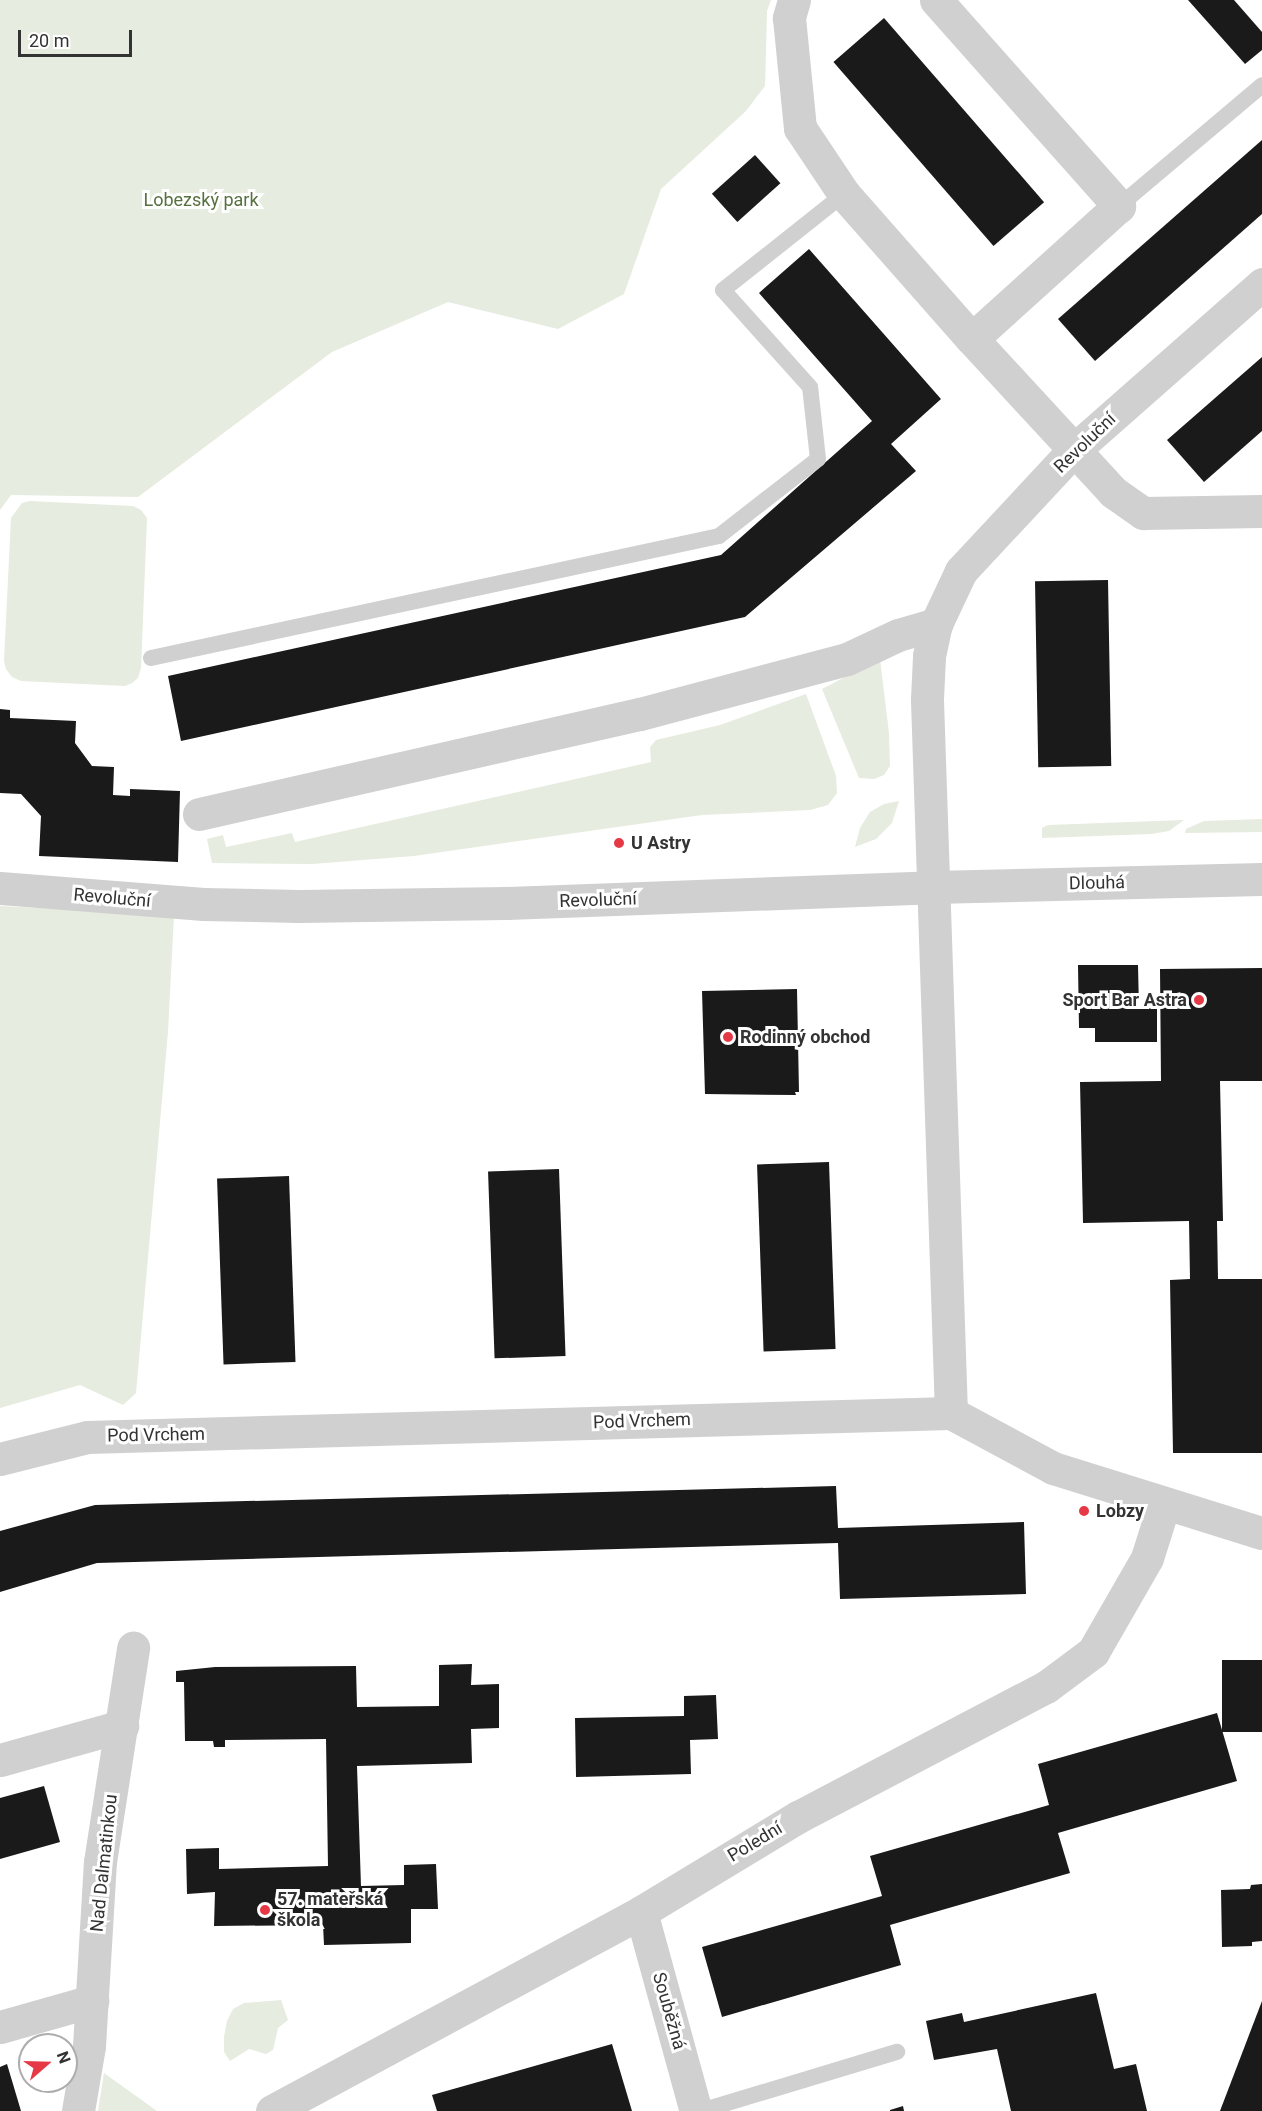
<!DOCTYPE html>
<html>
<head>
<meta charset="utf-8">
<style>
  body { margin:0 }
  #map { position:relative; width:1262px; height:2111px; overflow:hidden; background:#fff; font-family:Roboto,sans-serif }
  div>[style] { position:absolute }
  .green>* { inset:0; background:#e6ecdf }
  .building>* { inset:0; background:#1a1a1a; transform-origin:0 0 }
  .service>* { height:16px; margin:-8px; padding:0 8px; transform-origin:8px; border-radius:8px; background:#d0d0d0 }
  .minor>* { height:33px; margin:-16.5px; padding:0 16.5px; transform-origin:16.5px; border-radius:16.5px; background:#d0d0d0 }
  .tertiary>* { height:33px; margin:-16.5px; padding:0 16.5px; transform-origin:16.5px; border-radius:16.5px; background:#d0d0d0 }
  .dots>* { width:16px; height:16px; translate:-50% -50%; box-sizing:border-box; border:3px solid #fff; border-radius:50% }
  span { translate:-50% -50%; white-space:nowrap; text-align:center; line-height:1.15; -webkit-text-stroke:6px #fff; paint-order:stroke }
  .park-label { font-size:18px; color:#56703f }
  .street-label { font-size:18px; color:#333 }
  .poi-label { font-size:18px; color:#333; font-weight:700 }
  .left { translate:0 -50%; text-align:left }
  .right { translate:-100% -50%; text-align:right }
  .north { position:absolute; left:18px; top:2033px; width:60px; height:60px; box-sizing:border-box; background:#fff; border:2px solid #adadad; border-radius:50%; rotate:70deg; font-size:16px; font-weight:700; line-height:24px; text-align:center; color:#333 }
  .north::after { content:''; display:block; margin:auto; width:21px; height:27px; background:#e63946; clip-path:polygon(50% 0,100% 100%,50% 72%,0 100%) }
  .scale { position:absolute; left:18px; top:30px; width:114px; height:27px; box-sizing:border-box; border:3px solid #333; border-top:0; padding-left:8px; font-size:18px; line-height:21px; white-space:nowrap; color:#333; -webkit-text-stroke:4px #fff; paint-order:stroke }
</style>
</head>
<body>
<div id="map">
  <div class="green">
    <i style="clip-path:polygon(0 0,771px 0,767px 11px,765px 86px,746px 111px,661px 189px,624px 294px,558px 329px,448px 302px,332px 352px,138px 497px,11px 495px,0 510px)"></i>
    <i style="clip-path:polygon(30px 501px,133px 506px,141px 510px,147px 518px,141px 668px,138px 678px,132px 683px,125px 686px,21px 681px,12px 677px,6px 669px,4px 661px,11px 518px,22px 503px)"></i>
    <i style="clip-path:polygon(880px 659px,889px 733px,890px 766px,884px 775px,874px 779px,859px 778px,822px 689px)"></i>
    <i style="clip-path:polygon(806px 694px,836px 776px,837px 793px,828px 805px,810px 810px,702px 815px,414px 856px,312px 864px,212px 863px,207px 839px,223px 835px,226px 847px,292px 833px,295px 842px,651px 762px,650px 747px,656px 740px,720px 725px)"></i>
    <i style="clip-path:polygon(899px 801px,892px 823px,876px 839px,855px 847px,860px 828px,870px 812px,884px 804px)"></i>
    <i style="clip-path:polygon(1262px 819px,1262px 832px,1185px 833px,1186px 829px,1204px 821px)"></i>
    <i style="clip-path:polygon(1184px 820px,1169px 831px,1151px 834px,1042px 838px,1042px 828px,1048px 825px)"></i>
    <i style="clip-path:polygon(0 906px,174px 915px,168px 1032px,136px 1393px,123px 1405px,80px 1385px,0 1408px)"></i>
    <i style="clip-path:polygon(281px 2000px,288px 2020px,278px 2028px,273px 2050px,266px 2054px,249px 2049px,230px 2061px,224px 2052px,224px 2037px,227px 2021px,233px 2009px,244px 2003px)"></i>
    <i style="clip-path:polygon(104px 2073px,157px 2111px,98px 2111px)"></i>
  </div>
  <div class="building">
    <i style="clip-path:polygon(1188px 0,1234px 0,1262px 32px,1262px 50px,1245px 64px)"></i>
    <i style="left:884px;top:18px;width:244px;height:67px;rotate:49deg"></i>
    <i style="clip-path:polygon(1262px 140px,1262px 214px,1095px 361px,1058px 319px)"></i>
    <i style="left:755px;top:155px;width:38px;height:58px;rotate:48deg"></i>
    <i style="clip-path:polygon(809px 249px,941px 399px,891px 444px,916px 471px,745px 617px,181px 741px,168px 676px,721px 555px,872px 421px,759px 293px)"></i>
    <i style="clip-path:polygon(1262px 357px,1262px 431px,1204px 482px,1167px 440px)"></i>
    <i style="left:1108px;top:580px;width:186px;height:73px;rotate:89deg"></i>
    <i style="clip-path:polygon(0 709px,10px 710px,10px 718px,76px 721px,75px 743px,92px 766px,114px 767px,113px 795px,130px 796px,130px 789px,180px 791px,178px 862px,39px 856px,41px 816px,21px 794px,0 793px)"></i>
    <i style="clip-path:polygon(1078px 965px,1138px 965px,1139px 1009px,1157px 1008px,1157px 1042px,1095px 1042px,1095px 1028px,1079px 1028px)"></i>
    <i style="clip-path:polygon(1262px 968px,1262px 1081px,1220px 1081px,1223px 1221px,1217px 1221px,1218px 1279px,1262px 1279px,1262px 1453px,1173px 1453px,1170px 1280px,1190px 1279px,1189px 1221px,1083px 1223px,1080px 1082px,1161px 1081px,1160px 969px)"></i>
    <i style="clip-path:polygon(797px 989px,799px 1092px,795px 1092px,796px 1095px,705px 1094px,702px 991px)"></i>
    <i style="left:829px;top:1162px;width:187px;height:72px;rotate:88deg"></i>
    <i style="left:559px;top:1169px;width:187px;height:71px;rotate:88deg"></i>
    <i style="left:289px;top:1176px;width:186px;height:72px;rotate:88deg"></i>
    <i style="clip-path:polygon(836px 1486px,838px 1528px,1024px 1522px,1026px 1594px,840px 1599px,838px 1543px,97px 1563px,0 1592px,0 1531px,95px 1505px)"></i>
    <i style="left:1262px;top:1660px;width:72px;height:40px;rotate:90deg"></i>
    <i style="clip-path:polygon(472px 1664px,471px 1685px,499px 1684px,499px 1728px,471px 1729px,472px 1763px,357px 1766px,361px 1886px,404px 1885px,404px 1865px,436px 1864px,438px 1909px,411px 1909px,411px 1943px,324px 1945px,323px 1925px,214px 1926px,215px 1892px,187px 1894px,186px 1849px,219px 1848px,219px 1869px,328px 1866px,326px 1739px,225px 1740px,225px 1747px,214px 1747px,213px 1741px,185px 1741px,184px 1682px,176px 1682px,176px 1671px,215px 1667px,356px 1666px,357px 1707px,439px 1706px,439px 1665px)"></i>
    <i style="clip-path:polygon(716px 1695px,718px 1739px,690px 1740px,691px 1774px,576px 1777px,575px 1718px,684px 1716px,684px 1696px)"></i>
    <i style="clip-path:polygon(1217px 1713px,1237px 1781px,1058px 1833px,1070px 1873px,890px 1925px,901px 1965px,722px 2017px,702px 1947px,882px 1896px,870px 1856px,1049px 1805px,1038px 1764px)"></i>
    <i style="clip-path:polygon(44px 1786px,60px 1842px,0 1859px,0 1798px)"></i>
    <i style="clip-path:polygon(1262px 1884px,1262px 1941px,1252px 1942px,1252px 1946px,1222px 1947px,1221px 1890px,1250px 1889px,1251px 1885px)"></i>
    <i style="clip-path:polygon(1096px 1993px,1114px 2069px,1136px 2064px,1147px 2111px,1011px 2111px,997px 2049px,934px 2060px,926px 2021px,962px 2013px,964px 2022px)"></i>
    <i style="clip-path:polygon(1262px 2001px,1262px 2111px,1220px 2111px)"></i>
    <i style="clip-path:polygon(612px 2044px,632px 2111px,437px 2111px,432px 2095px)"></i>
    <i style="clip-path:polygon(7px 2064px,21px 2111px,0 2111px,0 2067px)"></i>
    <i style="clip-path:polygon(903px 2106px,904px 2111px,890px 2111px,890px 2110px)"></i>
  </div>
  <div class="service">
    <i style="left:1119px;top:206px;width:187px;rotate:-40.2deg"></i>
    <i style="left:151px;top:658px;width:581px;rotate:-12.12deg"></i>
    <i style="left:719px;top:536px;width:125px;rotate:-37.9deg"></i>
    <i style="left:818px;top:459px;width:72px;rotate:-96.3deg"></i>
    <i style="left:810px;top:387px;width:130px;rotate:-131.9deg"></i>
    <i style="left:723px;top:290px;width:154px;rotate:-38.4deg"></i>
    <i style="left:701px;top:2111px;width:205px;rotate:-16.8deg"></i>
  </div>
  <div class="minor">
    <i style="left:794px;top:0;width:19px;rotate:106deg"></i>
    <i style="left:789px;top:18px;width:111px;rotate:84.3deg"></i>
    <i style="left:800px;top:128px;width:79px;rotate:56.3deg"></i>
    <i style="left:844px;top:194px;width:193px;rotate:48.6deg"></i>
    <i style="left:972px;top:339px;width:208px;rotate:47.3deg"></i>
    <i style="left:1113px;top:492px;width:37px;rotate:35deg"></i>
    <i style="left:1143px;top:513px;width:119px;rotate:-1deg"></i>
    <i style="left:936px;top:0;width:276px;rotate:48.4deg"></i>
    <i style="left:1119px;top:206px;width:198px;rotate:137.9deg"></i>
    <i style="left:199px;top:814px;width:452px;rotate:-12.8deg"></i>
    <i style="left:640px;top:714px;width:214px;rotate:-14.9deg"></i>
    <i style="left:847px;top:659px;width:56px;rotate:-25.2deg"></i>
    <i style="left:898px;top:635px;width:40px;rotate:-16deg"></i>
    <i style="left:951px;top:1413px;width:714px;rotate:-91.93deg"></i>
    <i style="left:927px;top:699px;width:43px;rotate:-87.3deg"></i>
    <i style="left:929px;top:656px;width:33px;rotate:-78deg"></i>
    <i style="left:936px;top:624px;width:59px;rotate:-64.7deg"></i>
    <i style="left:961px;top:571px;width:166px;rotate:-47deg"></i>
    <i style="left:1074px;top:450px;width:251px;rotate:-41.4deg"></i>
    <i style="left:0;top:1459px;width:90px;rotate:-14.2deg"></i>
    <i style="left:87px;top:1437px;width:864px;rotate:-1.59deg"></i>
    <i style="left:951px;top:1413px;width:116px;rotate:28.3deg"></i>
    <i style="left:1053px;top:1468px;width:219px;rotate:17.3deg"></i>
    <i style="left:0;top:1760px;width:127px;rotate:-15.6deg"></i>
    <i style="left:641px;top:1912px;width:206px;rotate:74.6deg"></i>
    <i style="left:0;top:2027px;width:96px;rotate:-15.8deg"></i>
    <i style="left:78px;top:2111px;width:66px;rotate:-80.4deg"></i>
    <i style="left:89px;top:2046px;width:184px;rotate:-86.6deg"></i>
    <i style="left:100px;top:1862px;width:217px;rotate:-81.2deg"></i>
    <i style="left:272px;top:2111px;width:419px;rotate:-28.3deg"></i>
    <i style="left:641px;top:1912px;width:184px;rotate:-31.2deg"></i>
    <i style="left:798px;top:1817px;width:280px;rotate:-27.7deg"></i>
    <i style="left:1046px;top:1687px;width:59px;rotate:-36.7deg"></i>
    <i style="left:1093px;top:1652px;width:108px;rotate:-60.1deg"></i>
    <i style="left:1147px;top:1558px;width:57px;rotate:-72.5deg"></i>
  </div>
  <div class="tertiary">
    <i style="left:0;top:888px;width:204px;rotate:4.5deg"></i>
    <i style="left:203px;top:904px;width:96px;rotate:1.2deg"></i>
    <i style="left:299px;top:906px;width:207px;rotate:-0.8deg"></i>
    <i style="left:506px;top:903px;width:427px;rotate:-2.1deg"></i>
    <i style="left:933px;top:887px;width:329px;rotate:-1.4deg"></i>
  </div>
  <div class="dots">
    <i style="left:619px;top:843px;background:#e63946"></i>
    <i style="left:1199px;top:1000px;background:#e63946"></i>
    <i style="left:728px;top:1037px;background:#e63946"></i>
    <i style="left:1084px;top:1511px;background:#e63946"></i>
    <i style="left:265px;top:1910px;background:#e63946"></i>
  </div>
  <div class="park-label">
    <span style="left:201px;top:200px">Lobezský park</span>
  </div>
  <div class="street-label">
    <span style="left:1085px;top:443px;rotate:-44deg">Revoluční</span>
    <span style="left:1097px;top:883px;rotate:-1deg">Dlouhá</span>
    <span style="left:112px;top:898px;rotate:5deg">Revoluční</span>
    <span style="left:598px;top:900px;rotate:-2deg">Revoluční</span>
    <span style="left:642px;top:1421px;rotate:-2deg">Pod Vrchem</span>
    <span style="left:156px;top:1435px;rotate:-1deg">Pod Vrchem</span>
    <span style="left:755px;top:1842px;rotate:-31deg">Polední</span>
    <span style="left:104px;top:1863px;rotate:-84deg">Nad Dalmatinkou</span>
    <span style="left:669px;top:2011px;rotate:74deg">Souběžná</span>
  </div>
  <div class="poi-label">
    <span class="left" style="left:631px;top:843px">U Astry</span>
    <span class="right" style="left:1187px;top:1000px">Sport Bar Astra</span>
    <span class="left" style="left:740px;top:1037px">Rodinný obchod</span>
    <span class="left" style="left:1096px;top:1511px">Lobzy</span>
    <span class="left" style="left:277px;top:1910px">57. mateřská<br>škola</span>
  </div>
  <div class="north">N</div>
  <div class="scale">20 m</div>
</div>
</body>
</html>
